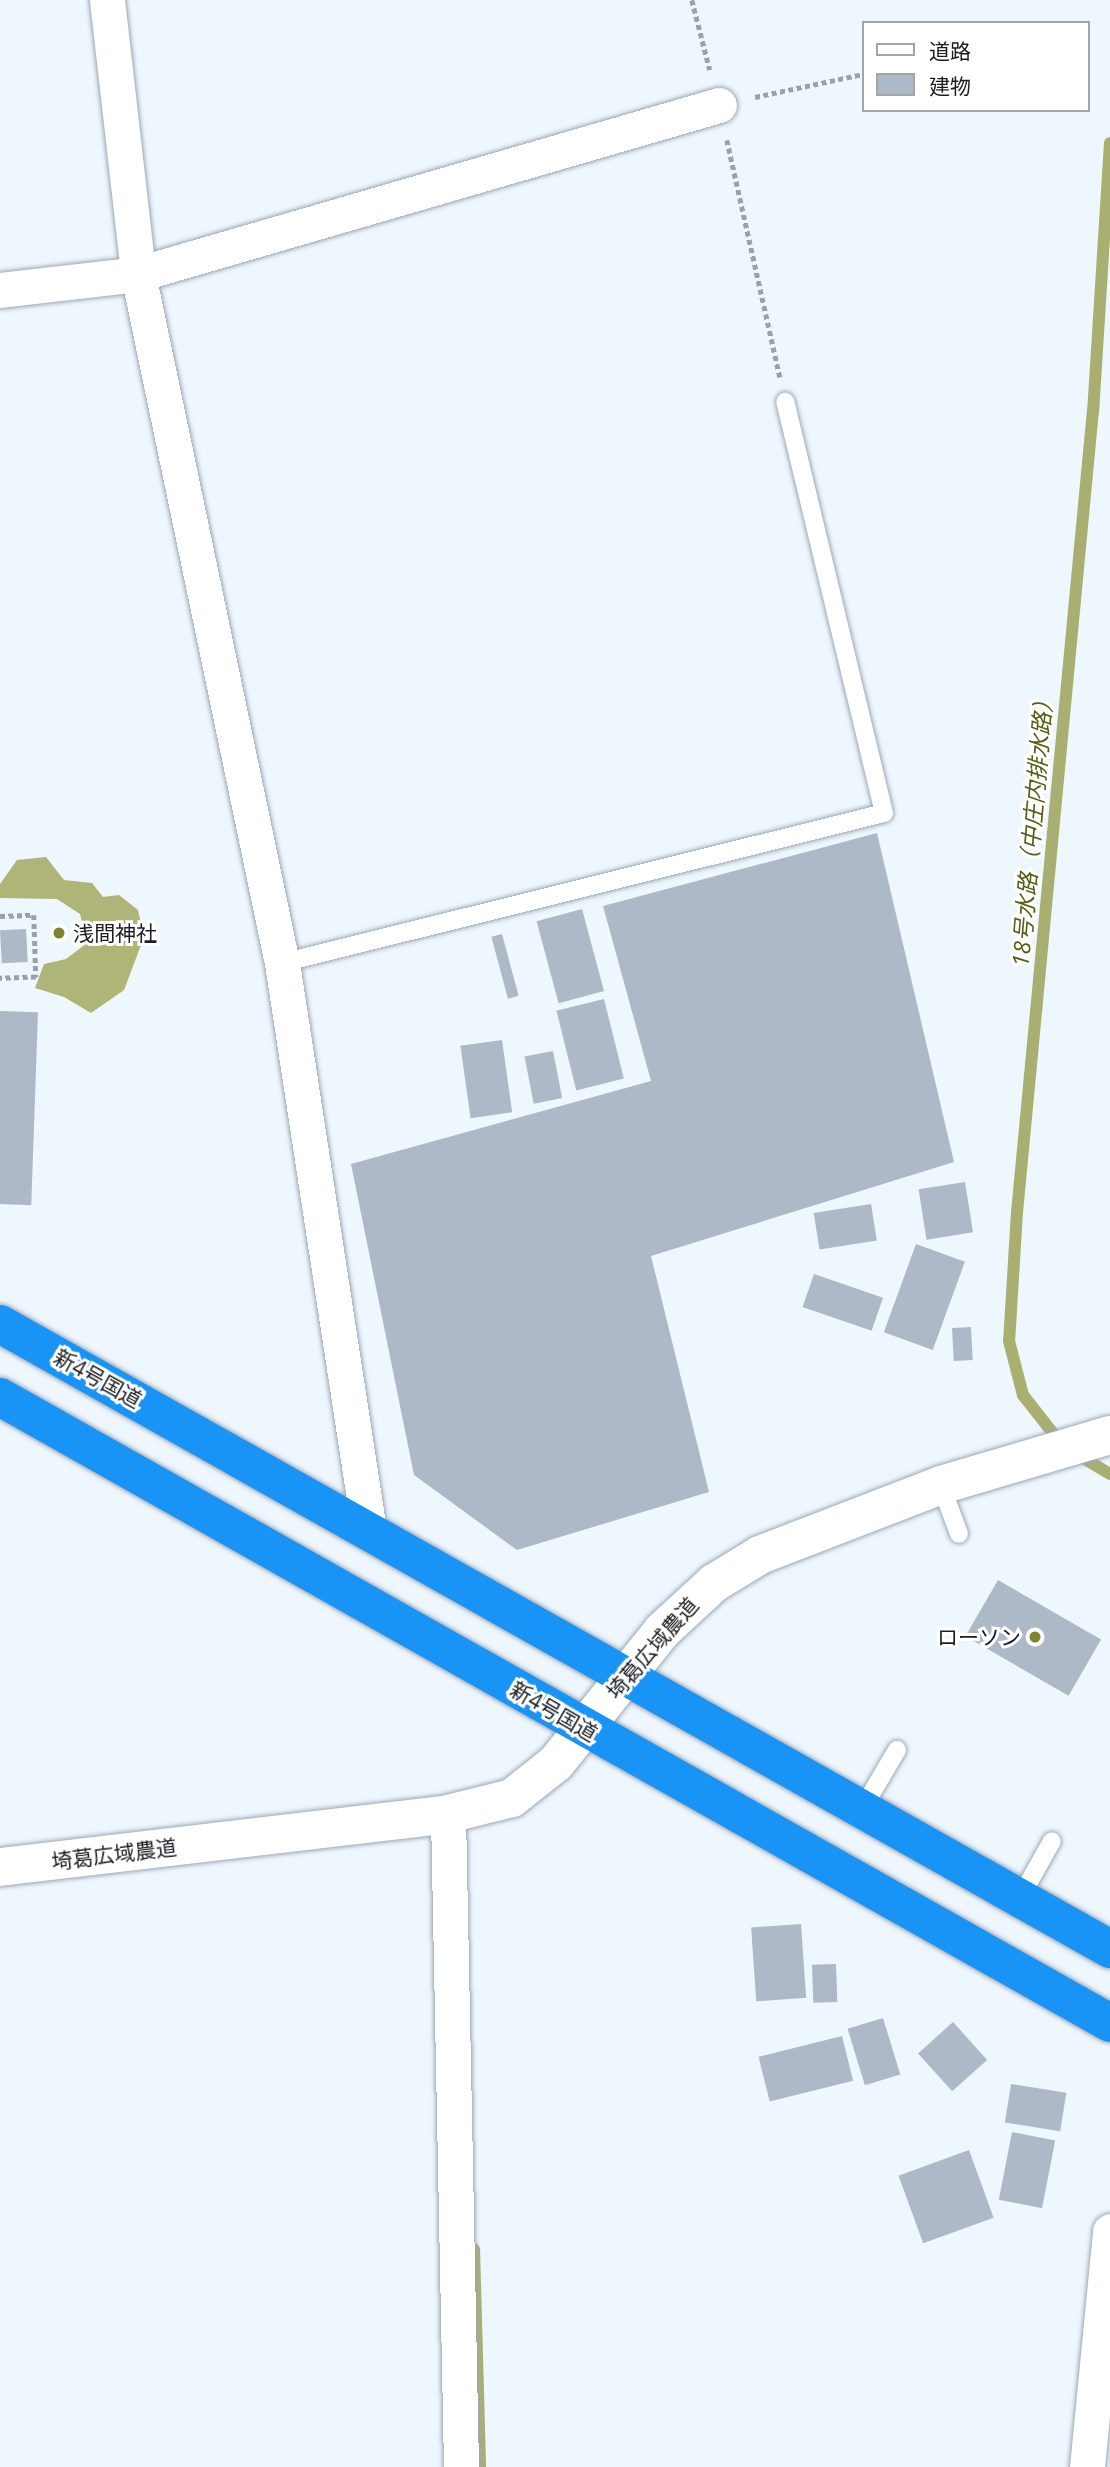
<!DOCTYPE html>
<html>
<head>
<meta charset="utf-8">
<style>
  body { margin:0 }
  #map { position:relative; width:1110px; height:2467px; overflow:hidden; background:#eef6fe; font-family:"Open Sans","Noto Sans JP",sans-serif }
  div>[style] { position:absolute }
  .forest>* { inset:0; background:#afb576 }
  .stream>* { height:12px; margin:-6px; padding:0 6px; transform-origin:6px; border-radius:6px; background:#a9af70 }
  .building>* { inset:0; background:#adb9c7; transform-origin:0 0 }
  .path>* { height:4.5px; margin-top:-2.25px; transform-origin:0; background:repeating-linear-gradient(90deg,#9aa1a8 0 5px,transparent 0 8.5px) }
  .roads { filter:drop-shadow(0 0 2px #9ca8b5) drop-shadow(0 0 2px #9ca8b5) }
  .lane>* { height:18px; margin:-9px; padding:0 9px; transform-origin:9px; border-radius:9px; background:#fff }
  .street>* { height:35px; margin:-17.5px; padding:0 17.5px; transform-origin:17.5px; border-radius:17.5px; background:#fff }
  .secondary>* { height:38px; margin:-19px; padding:0 19px; transform-origin:19px; border-radius:19px; background:#fff }
  .highway>* { height:38px; margin:-19px; padding:0 19px; transform-origin:19px; border-radius:19px; background:#1893f6 }
  .dots>* { width:19px; height:19px; translate:-50% -50%; box-sizing:border-box; border:4px solid #fff; border-radius:50% }
  span { translate:-50% -50%; white-space:nowrap; text-align:center; line-height:1.15; -webkit-text-stroke:6px #fff; paint-order:stroke }
  .poi-label { font-size:21px; color:#1a1e23 }
  .left { translate:0 -50%; text-align:left }
  .right { translate:-100% -50%; text-align:right }
  .street-label { font-size:21px; color:#1a1e23 }
  .water-label { font-size:23px; color:#585c14; font-style:italic }
  .legend { position:absolute; left:862px; top:21px; width:228px; height:91px; box-sizing:border-box; background:#fff; border:2px solid #a3a5a7; margin:0; padding:9px 12px; list-style:none; font-size:21px; color:#1a1e23 }
  .legend li { display:flex; align-items:center; gap:14px; height:35px }
  .legend b { width:35px; border:2px solid #a3a5a7 }
</style>
</head>
<body>
<div id="map">
  <div class="forest">
    <i style="clip-path:polygon(46px 857px,64px 880px,92px 883px,103px 897px,119px 895px,138px 910px,144px 937px,124px 990px,91px 1013px,64px 997px,35px 988px,44px 964px,66px 959px,87px 943px,80px 914px,57px 899px,0 898px,0 884px,17px 860px)"></i>
  </div>
  <div class="stream">
    <i style="left:1110px;top:143px;width:268px;rotate:93.6deg"></i>
    <i style="left:1093px;top:410px;width:806px;rotate:95.41deg"></i>
    <i style="left:1017px;top:1212px;width:129px;rotate:93.5deg"></i>
    <i style="left:1009px;top:1341px;width:56px;rotate:75.5deg"></i>
    <i style="left:1023px;top:1395px;width:65px;rotate:51.9deg"></i>
    <i style="left:1063px;top:1446px;width:55px;rotate:30.8deg"></i>
    <i style="left:474px;top:2249px;width:218px;rotate:88.4deg"></i>
  </div>
  <div class="building">
    <i style="clip-path:polygon(877px 833px,954px 1162px,651px 1256px,709px 1492px,517px 1550px,414px 1475px,351px 1164px,651px 1081px,603px 906px)"></i>
    <i style="left:582px;top:909px;width:85px;height:47px;rotate:75deg"></i>
    <i style="left:26px;top:929px;width:33px;height:26px;rotate:87deg"></i>
    <i style="left:502px;top:934px;width:64px;height:11px;rotate:75deg"></i>
    <i style="left:604px;top:999px;width:82px;height:49px;rotate:76deg"></i>
    <i style="left:0;top:1011px;width:38px;height:193px;rotate:2deg"></i>
    <i style="left:502px;top:1040px;width:73px;height:42px;rotate:82deg"></i>
    <i style="left:553px;top:1051px;width:48px;height:29px;rotate:79deg"></i>
    <i style="left:965px;top:1182px;width:51px;height:47px;rotate:81deg"></i>
    <i style="left:871px;top:1204px;width:37px;height:58px;rotate:81deg"></i>
    <i style="left:916px;top:1244px;width:52px;height:94px;rotate:20deg"></i>
    <i style="left:814px;top:1274px;width:73px;height:35px;rotate:19deg"></i>
    <i style="left:971px;top:1327px;width:33px;height:19px;rotate:87deg"></i>
    <i style="left:998px;top:1580px;width:119px;height:65px;rotate:30deg"></i>
    <i style="left:801px;top:1924px;width:74px;height:50px;rotate:86deg"></i>
    <i style="left:836px;top:1964px;width:38px;height:24px;rotate:88deg"></i>
    <i style="left:883px;top:2018px;width:59px;height:37px;rotate:73deg"></i>
    <i style="left:953px;top:2022px;width:51px;height:47px;rotate:48deg"></i>
    <i style="left:842px;top:2036px;width:46px;height:86px;rotate:76deg"></i>
    <i style="left:1011px;top:2084px;width:56px;height:39px;rotate:9deg"></i>
    <i style="left:1012px;top:2132px;width:44px;height:69px;rotate:11deg"></i>
    <i style="left:969px;top:2150px;width:72px;height:75px;rotate:70deg"></i>
  </div>
  <div class="path">
    <i style="left:692px;top:0;width:72px;rotate:75.6deg"></i>
    <i style="left:755px;top:97px;width:110px;rotate:-12deg"></i>
    <i style="left:727px;top:140px;width:243px;rotate:77.4deg"></i>
    <i style="left:0;top:916px;width:34px;rotate:-2deg"></i>
    <i style="left:34px;top:915px;width:62px;rotate:88.2deg"></i>
    <i style="left:36px;top:977px;width:36px;rotate:178deg"></i>
  </div>
  <div class="roads">
    <div class="lane">
      <i style="left:282px;top:963px;width:620px;rotate:-13.99deg"></i>
      <i style="left:884px;top:813px;width:423px;rotate:-103.5deg"></i>
      <i style="left:941px;top:1485px;width:52px;rotate:69.8deg"></i>
      <i style="left:861px;top:1811px;width:71px;rotate:-59.5deg"></i>
      <i style="left:1020px;top:1898px;width:65px;rotate:-60.7deg"></i>
    </div>
    <div class="street">
      <i style="left:107px;top:0;width:276px;rotate:83.5deg"></i>
      <i style="left:138px;top:274px;width:704px;rotate:78.2deg"></i>
      <i style="left:282px;top:963px;width:575px;rotate:81.29deg"></i>
      <i style="left:0;top:290px;width:139px;rotate:-6.6deg"></i>
      <i style="left:138px;top:274px;width:605px;rotate:-16.22deg"></i>
      <i style="left:448px;top:1814px;width:653px;rotate:88.86deg"></i>
      <i style="left:1087px;top:2467px;width:237px;rotate:-84.4deg"></i>
    </div>
    <div class="secondary">
      <i style="left:0;top:1867px;width:451px;rotate:-6.7deg"></i>
      <i style="left:448px;top:1814px;width:66px;rotate:-14deg"></i>
      <i style="left:512px;top:1798px;width:56px;rotate:-38.5deg"></i>
      <i style="left:556px;top:1763px;width:169px;rotate:-51.2deg"></i>
      <i style="left:662px;top:1631px;width:71px;rotate:-42.7deg"></i>
      <i style="left:714px;top:1583px;width:54px;rotate:-31.3deg"></i>
      <i style="left:760px;top:1555px;width:194px;rotate:-21.1deg"></i>
      <i style="left:941px;top:1485px;width:176px;rotate:-16.5deg"></i>
    </div>
    <div class="highway">
      <i style="left:0;top:1324px;width:1274px;rotate:29.38deg"></i>
      <i style="left:0;top:1397px;width:1274px;rotate:29.42deg"></i>
    </div>
  </div>
  <div class="dots">
    <i style="left:59px;top:933px;background:#7d832e"></i>
    <i style="left:1035px;top:1637px;background:#7d832e"></i>
  </div>
  <div class="poi-label">
    <span class="left" style="left:73px;top:933px">浅間神社</span>
    <span class="right" style="left:1021px;top:1637px">ローソン</span>
  </div>
  <div class="street-label">
    <span style="left:98px;top:1378px;rotate:29deg">新4号国道</span>
    <span style="left:652px;top:1648px;rotate:-49deg">埼葛広域農道</span>
    <span style="left:554px;top:1711px;rotate:30deg">新4号国道</span>
    <span style="left:114px;top:1854px;rotate:-7deg">埼葛広域農道</span>
  </div>
  <div class="water-label">
    <span style="left:1032px;top:828px;rotate:-85deg">18号水路（中庄内排水路）</span>
  </div>
  <ul class="legend">
  <li><b style="height:9px;background:#fff"></b>道路</li>
  <li><b style="height:19px;background:#adb9c7"></b>建物</li>
  </ul>
</div>
</body>
</html>
